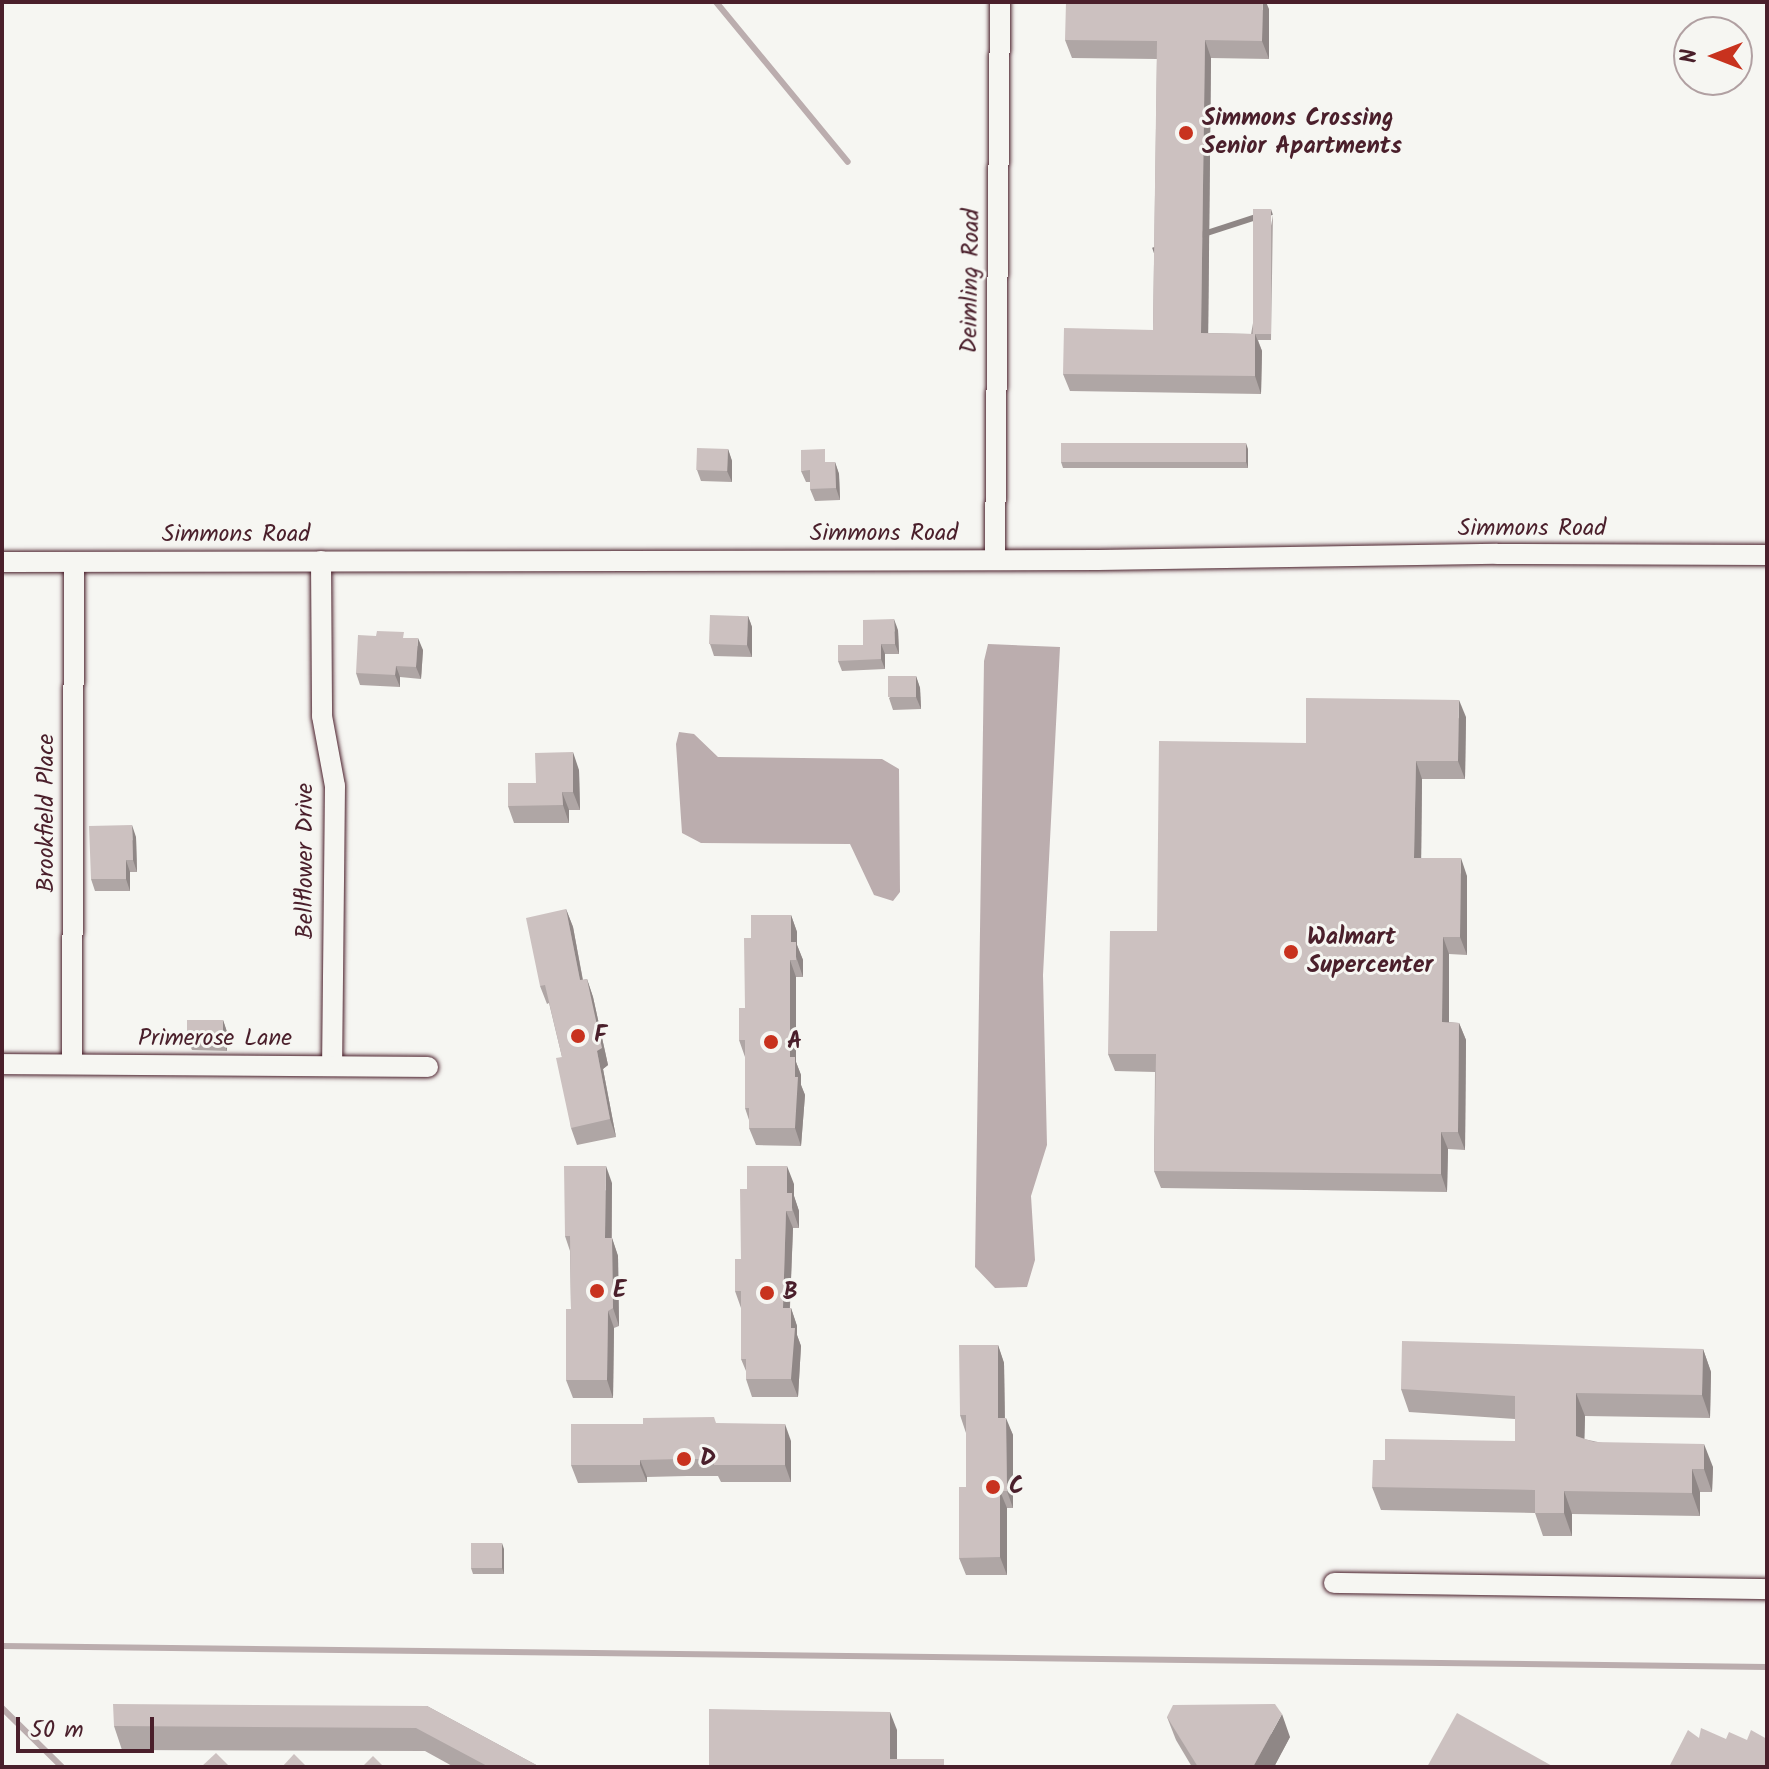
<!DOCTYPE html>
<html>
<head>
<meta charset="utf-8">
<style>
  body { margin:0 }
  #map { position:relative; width:1769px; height:1769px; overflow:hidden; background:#f6f6f2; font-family:Kalam,sans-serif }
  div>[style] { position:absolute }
  .water>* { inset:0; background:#bbadae }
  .stream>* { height:6px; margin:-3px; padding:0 3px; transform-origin:3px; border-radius:3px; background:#bbadae }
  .roads { filter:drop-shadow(0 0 2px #4a1f2b) drop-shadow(0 0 2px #4a1f2b) }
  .street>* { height:20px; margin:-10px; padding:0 10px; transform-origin:10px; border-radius:10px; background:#f6f6f2 }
  .wall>* { inset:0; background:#afa6a5 }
  .shaded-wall>* { inset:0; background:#8f8786; transform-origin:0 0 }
  .building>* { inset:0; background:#ccc1c0; transform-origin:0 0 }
  .dots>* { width:22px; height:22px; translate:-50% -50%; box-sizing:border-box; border:4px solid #f6f6f2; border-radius:50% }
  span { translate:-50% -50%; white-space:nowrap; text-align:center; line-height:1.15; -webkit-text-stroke:6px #f6f6f2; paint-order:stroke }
  .poi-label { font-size:24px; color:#4a1f2b; font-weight:700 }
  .left { translate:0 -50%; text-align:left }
  .street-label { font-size:24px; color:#4a1f2b }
  .frame { position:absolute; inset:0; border:4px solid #4a1f2b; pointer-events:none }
  .north { position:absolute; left:1673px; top:16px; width:80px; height:80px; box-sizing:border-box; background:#f6f6f2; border:2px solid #b1a0a2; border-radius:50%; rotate:270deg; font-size:22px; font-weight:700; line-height:32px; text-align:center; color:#4a1f2b }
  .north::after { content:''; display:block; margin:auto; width:28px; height:36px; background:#c8321e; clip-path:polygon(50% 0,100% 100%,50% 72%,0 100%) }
  .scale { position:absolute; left:16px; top:1717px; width:138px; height:36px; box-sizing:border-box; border:4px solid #4a1f2b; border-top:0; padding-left:10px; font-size:24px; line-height:28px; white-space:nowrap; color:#4a1f2b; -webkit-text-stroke:6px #f6f6f2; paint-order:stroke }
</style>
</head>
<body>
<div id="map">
  <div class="water">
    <i style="clip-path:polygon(988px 644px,1060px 647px,1043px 975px,1047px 1145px,1031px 1196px,1035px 1260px,1027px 1287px,995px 1288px,975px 1267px,984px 661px)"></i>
    <i style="clip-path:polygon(679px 732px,694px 734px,718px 757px,882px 759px,899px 769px,900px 892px,893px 901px,874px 895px,850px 844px,701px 843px,682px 833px,676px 744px)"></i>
  </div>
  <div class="stream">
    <i style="left:716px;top:2px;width:207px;rotate:50.5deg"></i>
    <i style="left:2px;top:1646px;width:1765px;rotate:0.68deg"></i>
    <i style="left:2px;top:1708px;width:84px;rotate:44.5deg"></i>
  </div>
  <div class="roads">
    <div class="street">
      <i style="left:995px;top:560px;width:558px;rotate:-89.49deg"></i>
      <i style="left:321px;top:561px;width:155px;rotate:89.6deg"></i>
      <i style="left:322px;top:716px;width:71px;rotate:79.5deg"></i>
      <i style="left:335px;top:786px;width:280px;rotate:90.6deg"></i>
      <i style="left:2px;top:562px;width:1096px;rotate:-0.1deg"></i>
      <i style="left:1098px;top:560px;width:399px;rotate:-0.9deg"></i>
      <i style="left:1497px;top:554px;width:270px;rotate:0.2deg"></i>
      <i style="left:2px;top:1064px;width:426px;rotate:0.4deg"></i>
      <i style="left:72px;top:1064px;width:502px;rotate:-89.77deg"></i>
      <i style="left:1334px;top:1583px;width:433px;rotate:0.8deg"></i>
    </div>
  </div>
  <div class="wall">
    <i style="clip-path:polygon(1269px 9px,1269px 59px,1211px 58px,1208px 333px,1251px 334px,1273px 215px,1271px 340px,1258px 340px,1262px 351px,1261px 394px,1070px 391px,1063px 374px,1153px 330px,1157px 59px,1072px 58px,1065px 40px)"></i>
    <i style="clip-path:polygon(728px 449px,732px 461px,732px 482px,701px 481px,697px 470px)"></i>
    <i style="clip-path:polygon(1248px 449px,1248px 468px,1063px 468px,1061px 462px)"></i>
    <i style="clip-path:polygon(829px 462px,835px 462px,839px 474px,840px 500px,815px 501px,810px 489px,810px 482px,806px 482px,801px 471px)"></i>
    <i style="clip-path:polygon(748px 616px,752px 627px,752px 657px,714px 656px,710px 644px)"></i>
    <i style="clip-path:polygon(898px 630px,899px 654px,885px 654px,885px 669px,842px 671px,838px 661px,863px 645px)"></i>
    <i style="clip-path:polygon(406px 638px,423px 650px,421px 679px,400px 677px,400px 687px,360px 685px,356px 673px)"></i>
    <i style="clip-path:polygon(916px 676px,920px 688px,921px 709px,893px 710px,889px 698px)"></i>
    <i style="clip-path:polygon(1466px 717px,1465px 779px,1422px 779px,1421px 858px,1467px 876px,1467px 955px,1449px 954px,1449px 1022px,1459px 1023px,1466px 1040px,1465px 1150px,1448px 1149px,1447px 1192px,1161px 1188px,1154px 1171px,1155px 1072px,1115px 1071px,1108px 1054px,1157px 931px,1306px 743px)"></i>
    <i style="clip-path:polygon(579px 770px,580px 810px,569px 810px,569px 823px,514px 823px,508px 806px,536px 783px)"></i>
    <i style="clip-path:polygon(136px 837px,137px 872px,130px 872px,130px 891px,95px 891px,91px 879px)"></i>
    <i style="clip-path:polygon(566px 909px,573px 927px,583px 980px,587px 979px,593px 997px,608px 1065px,603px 1069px,616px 1137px,577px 1145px,571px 1128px,562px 1057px,549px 1003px,547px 1004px,540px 986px)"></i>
    <i style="clip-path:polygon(791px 915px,797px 932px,797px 945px,803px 960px,803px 977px,796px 977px,796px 1062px,801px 1075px,801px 1085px,805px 1095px,801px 1146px,756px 1145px,749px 1128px,749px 1120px,745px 1108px,745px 1057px,739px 1040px,745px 1008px,751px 938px)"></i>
    <i style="clip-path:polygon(223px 1020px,227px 1032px,227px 1051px,192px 1050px,187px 1039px)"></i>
    <i style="clip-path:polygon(612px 1183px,612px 1238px,618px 1256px,619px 1326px,614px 1328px,613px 1398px,573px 1398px,566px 1380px,571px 1309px,570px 1251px,565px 1236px)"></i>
    <i style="clip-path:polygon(794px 1184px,794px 1196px,799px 1211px,799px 1228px,793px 1228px,790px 1308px,791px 1308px,797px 1326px,797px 1335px,801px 1346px,798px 1397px,752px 1397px,746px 1379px,746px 1371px,741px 1359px,741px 1308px,735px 1291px,741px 1259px,747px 1189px)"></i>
    <i style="clip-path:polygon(998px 1345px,1004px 1363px,1005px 1418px,1013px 1435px,1013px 1508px,1007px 1508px,1007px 1575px,966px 1575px,959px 1558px,966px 1487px,966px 1433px,960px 1415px)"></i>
    <i style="clip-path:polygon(1703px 1349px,1711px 1372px,1710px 1418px,1585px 1416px,1584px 1439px,1713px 1467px,1712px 1492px,1700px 1492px,1700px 1516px,1572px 1514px,1572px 1536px,1543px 1536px,1535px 1513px,1381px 1510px,1372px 1487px,1385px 1460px,1515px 1441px,1515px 1419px,1409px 1412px,1401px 1389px)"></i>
    <i style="clip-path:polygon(716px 1423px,791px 1441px,791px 1482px,721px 1482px,718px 1476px,687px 1476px,647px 1477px,647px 1482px,578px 1483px,571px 1465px,643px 1424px)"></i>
    <i style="clip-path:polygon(504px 1549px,504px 1574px,473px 1574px,471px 1568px)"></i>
    <i style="clip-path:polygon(427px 1706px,540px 1767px,454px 1767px,425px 1751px,122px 1750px,114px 1726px)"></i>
    <i style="clip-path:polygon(1167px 1717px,1290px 1737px,1274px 1767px,1192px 1767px,1176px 1740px)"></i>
  </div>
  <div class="shaded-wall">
    <i style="clip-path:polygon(1263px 2px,1266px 2px,1269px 9px,1269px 59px,1262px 41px)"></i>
    <i style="clip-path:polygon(1205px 40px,1211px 58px,1208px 351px,1201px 333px)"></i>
    <i style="left:1271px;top:209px;width:6px;height:125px;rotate:72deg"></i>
    <i style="clip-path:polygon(1255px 334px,1262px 351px,1261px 394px,1255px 376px)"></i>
    <i style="clip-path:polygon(1246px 443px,1248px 449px,1248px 468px,1246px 462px)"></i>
    <i style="clip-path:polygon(728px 449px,732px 461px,732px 482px,727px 471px)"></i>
    <i style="clip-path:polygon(835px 462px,839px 474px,840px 500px,836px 488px)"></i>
    <i style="clip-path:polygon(748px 616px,752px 627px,752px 657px,747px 645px)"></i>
    <i style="clip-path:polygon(894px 619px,898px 630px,899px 654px,895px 644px)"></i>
    <i style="clip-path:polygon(418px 638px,423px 650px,421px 679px,416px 667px)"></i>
    <i style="clip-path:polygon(881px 644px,885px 654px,885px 669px,881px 659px)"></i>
    <i style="clip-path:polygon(396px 666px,400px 677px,400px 687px,395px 675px)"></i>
    <i style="clip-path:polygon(916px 676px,920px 688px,921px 709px,916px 697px)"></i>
    <i style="clip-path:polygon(1459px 700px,1466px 717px,1465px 779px,1458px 761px)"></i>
    <i style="clip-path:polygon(573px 752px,579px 770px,580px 810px,573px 792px)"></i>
    <i style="clip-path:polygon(1416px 761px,1422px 779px,1421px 875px,1414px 858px)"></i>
    <i style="clip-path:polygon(562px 792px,569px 810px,569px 823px,563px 805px)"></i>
    <i style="clip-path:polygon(132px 825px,136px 837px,137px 872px,133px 860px)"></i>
    <i style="clip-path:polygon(1461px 858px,1467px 876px,1467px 955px,1460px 937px)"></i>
    <i style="clip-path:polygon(126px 860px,130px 872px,130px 891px,126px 879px)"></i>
    <i style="clip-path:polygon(566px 909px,573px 927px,586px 998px,580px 980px)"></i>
    <i style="clip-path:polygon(791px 915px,797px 932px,797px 945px,803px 960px,803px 977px,791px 942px)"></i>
    <i style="clip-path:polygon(1443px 937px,1449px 954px,1449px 1040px,1442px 1022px)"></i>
    <i style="clip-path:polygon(790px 960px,796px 977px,796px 1062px,801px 1075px,801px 1085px,805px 1095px,801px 1146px,795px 1128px,795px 1077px,790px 1057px)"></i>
    <i style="clip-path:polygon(587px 979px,593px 997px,608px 1065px,603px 1069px,616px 1137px,610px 1119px,597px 1051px)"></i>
    <i style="clip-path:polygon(223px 1020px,227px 1032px,227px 1051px,223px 1039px)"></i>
    <i style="clip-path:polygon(1459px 1023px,1466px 1040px,1465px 1150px,1458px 1132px)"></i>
    <i style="clip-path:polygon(1441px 1132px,1448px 1149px,1447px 1192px,1441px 1174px)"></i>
    <i style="clip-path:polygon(606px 1166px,612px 1183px,611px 1256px,605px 1238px)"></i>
    <i style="clip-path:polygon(787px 1166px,794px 1184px,794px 1196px,799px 1211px,799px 1228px,787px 1193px)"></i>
    <i style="clip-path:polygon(786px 1211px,793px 1228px,789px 1326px,783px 1308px)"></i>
    <i style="clip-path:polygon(612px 1238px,618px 1256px,619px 1326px,613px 1308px)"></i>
    <i style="clip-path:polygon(791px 1308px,797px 1326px,797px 1335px,801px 1346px,798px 1397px,791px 1379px)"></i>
    <i style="clip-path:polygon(608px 1311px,614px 1328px,613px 1398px,607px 1380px)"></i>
    <i style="clip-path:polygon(998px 1345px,1004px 1363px,1005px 1435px,998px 1418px)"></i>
    <i style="clip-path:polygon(1703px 1349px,1711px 1372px,1710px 1418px,1702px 1395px)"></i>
    <i style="clip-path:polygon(1576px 1393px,1585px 1416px,1584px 1459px,1576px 1436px)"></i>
    <i style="clip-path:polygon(1006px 1418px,1013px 1435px,1013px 1508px,1007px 1491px)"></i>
    <i style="clip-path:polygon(785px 1424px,791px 1441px,791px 1482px,785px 1465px)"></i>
    <i style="clip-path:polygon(1704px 1444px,1713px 1467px,1712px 1492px,1704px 1469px)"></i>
    <i style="clip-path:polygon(640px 1460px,647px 1477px,647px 1482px,640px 1465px)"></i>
    <i style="clip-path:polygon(1692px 1469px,1700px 1492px,1700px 1516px,1692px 1493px)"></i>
    <i style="clip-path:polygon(1000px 1491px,1007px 1508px,1007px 1575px,1000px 1557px)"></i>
    <i style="clip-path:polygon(1564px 1491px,1572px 1514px,1572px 1536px,1564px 1513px)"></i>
    <i style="clip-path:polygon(502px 1543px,504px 1549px,504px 1574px,502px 1568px)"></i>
    <i style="clip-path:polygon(890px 1712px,897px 1730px,897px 1767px,890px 1759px)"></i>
    <i style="clip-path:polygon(1282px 1714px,1290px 1737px,1274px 1767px,1253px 1767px)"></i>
  </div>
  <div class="building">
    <i style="clip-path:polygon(1066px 2px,1263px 2px,1262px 41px,1205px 40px,1201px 333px,1255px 334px,1255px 376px,1063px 374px,1064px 328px,1153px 330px,1157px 41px,1065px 40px)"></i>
    <i style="left:1253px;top:209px;width:18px;height:125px"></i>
    <i style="left:1061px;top:443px;width:185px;height:19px"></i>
    <i style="left:697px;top:448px;width:31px;height:22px;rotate:2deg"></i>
    <i style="clip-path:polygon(825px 449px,825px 462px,835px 462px,836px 488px,810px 489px,810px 470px,801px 471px,801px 450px)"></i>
    <i style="left:710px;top:615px;width:38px;height:29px;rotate:2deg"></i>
    <i style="clip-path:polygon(894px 619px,895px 644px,881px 644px,881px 659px,838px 661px,838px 645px,863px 645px,863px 620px)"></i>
    <i style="clip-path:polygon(377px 631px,404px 632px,403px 638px,418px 638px,416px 667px,396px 666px,395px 675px,356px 673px,358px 635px,376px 636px)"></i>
    <i style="left:916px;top:676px;width:21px;height:28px;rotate:90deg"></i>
    <i style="clip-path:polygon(1306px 698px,1459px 700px,1458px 761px,1416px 761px,1414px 858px,1461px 858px,1460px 937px,1443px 937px,1442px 1022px,1459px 1023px,1458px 1132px,1441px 1132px,1441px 1174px,1154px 1171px,1156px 1054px,1108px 1054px,1110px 931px,1157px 931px,1159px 741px,1306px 743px)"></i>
    <i style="clip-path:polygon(573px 752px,573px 792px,562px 792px,563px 805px,508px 806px,508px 783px,536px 783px,535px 753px)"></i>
    <i style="clip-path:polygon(132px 825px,133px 860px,126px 860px,126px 879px,91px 879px,89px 826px)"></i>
    <i style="clip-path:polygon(566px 909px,580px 980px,587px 979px,602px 1048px,597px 1051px,610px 1119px,571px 1128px,556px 1058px,562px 1057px,545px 985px,540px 986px,526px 918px)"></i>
    <i style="clip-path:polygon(751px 915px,791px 915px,791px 942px,796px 942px,796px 960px,790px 960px,790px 1057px,795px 1057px,795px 1077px,798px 1077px,795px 1128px,749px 1128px,749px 1108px,745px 1108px,745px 1040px,739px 1040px,739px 1008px,745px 1008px,744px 938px,751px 938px)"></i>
    <i style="left:187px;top:1020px;width:36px;height:19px"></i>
    <i style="clip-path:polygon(564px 1166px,606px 1166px,605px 1238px,612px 1238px,613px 1308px,608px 1311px,607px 1380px,566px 1380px,566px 1309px,571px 1309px,570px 1236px,565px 1236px)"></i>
    <i style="clip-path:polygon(747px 1166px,787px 1166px,787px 1193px,792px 1193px,792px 1211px,786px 1211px,783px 1308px,791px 1308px,791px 1328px,795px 1328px,791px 1379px,746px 1379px,746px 1359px,741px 1359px,741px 1291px,735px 1291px,735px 1259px,741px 1259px,740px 1189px,747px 1189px)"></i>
    <i style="clip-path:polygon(1402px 1341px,1703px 1349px,1702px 1395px,1576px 1393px,1576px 1436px,1594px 1442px,1704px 1444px,1704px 1469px,1692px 1469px,1692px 1493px,1564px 1491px,1564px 1513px,1535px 1513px,1535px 1490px,1372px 1487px,1373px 1460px,1385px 1460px,1385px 1439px,1515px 1441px,1515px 1396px,1401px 1389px)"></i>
    <i style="clip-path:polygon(959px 1345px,998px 1345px,998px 1418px,1006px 1418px,1007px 1491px,1000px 1491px,1000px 1557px,959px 1558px,959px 1487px,966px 1487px,966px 1415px,960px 1415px)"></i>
    <i style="clip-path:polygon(714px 1417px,716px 1423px,785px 1424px,785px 1465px,714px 1465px,714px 1459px,680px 1459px,640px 1460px,640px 1465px,571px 1465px,571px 1424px,643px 1424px,643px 1418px)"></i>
    <i style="left:471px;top:1543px;width:31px;height:25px"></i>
    <i style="clip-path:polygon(113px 1704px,427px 1706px,540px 1767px,489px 1767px,416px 1728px,114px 1726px)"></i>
    <i style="clip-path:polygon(1275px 1704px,1282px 1714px,1253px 1767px,1198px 1767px,1167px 1717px,1173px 1705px)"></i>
    <i style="clip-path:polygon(709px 1709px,890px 1712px,890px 1759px,944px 1759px,944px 1767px,709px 1767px)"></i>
    <i style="clip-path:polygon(1457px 1713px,1554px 1767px,1427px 1767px)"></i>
    <i style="clip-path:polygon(1701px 1728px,1726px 1739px,1729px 1732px,1747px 1740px,1751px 1730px,1767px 1739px,1767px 1767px,1669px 1767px,1688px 1730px,1699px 1738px)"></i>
    <i style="clip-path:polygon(216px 1753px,230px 1767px,201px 1767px)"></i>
    <i style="clip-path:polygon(294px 1754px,307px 1767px,282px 1767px)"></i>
    <i style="clip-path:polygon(373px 1756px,384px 1767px,362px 1767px)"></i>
  </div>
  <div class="dots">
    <i style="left:1186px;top:133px;background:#c8321e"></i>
    <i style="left:1291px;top:952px;background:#c8321e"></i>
    <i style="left:578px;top:1036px;background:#c8321e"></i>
    <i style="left:771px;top:1042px;background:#c8321e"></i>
    <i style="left:597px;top:1291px;background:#c8321e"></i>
    <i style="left:767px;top:1293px;background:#c8321e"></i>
    <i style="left:684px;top:1459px;background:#c8321e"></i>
    <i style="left:993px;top:1487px;background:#c8321e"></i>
  </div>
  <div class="poi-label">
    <span class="left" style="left:1202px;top:133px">Simmons Crossing<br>Senior Apartments</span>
    <span class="left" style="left:1307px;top:952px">Walmart<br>Supercenter</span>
    <span class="left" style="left:594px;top:1036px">F</span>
    <span class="left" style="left:787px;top:1042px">A</span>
    <span class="left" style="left:613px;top:1291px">E</span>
    <span class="left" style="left:783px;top:1293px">B</span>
    <span class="left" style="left:700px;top:1459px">D</span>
    <span class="left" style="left:1009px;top:1487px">C</span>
  </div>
  <div class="street-label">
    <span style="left:971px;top:281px;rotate:-89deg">Deimling Road</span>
    <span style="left:1532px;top:529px">Simmons Road</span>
    <span style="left:884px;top:534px">Simmons Road</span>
    <span style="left:236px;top:535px">Simmons Road</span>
    <span style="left:47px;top:813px;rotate:-90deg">Brookfield Place</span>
    <span style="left:306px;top:861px;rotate:-90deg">Bellflower Drive</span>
    <span style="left:215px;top:1039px">Primerose Lane</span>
  </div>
  <div class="frame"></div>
  <div class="north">N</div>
  <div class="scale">50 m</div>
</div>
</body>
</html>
